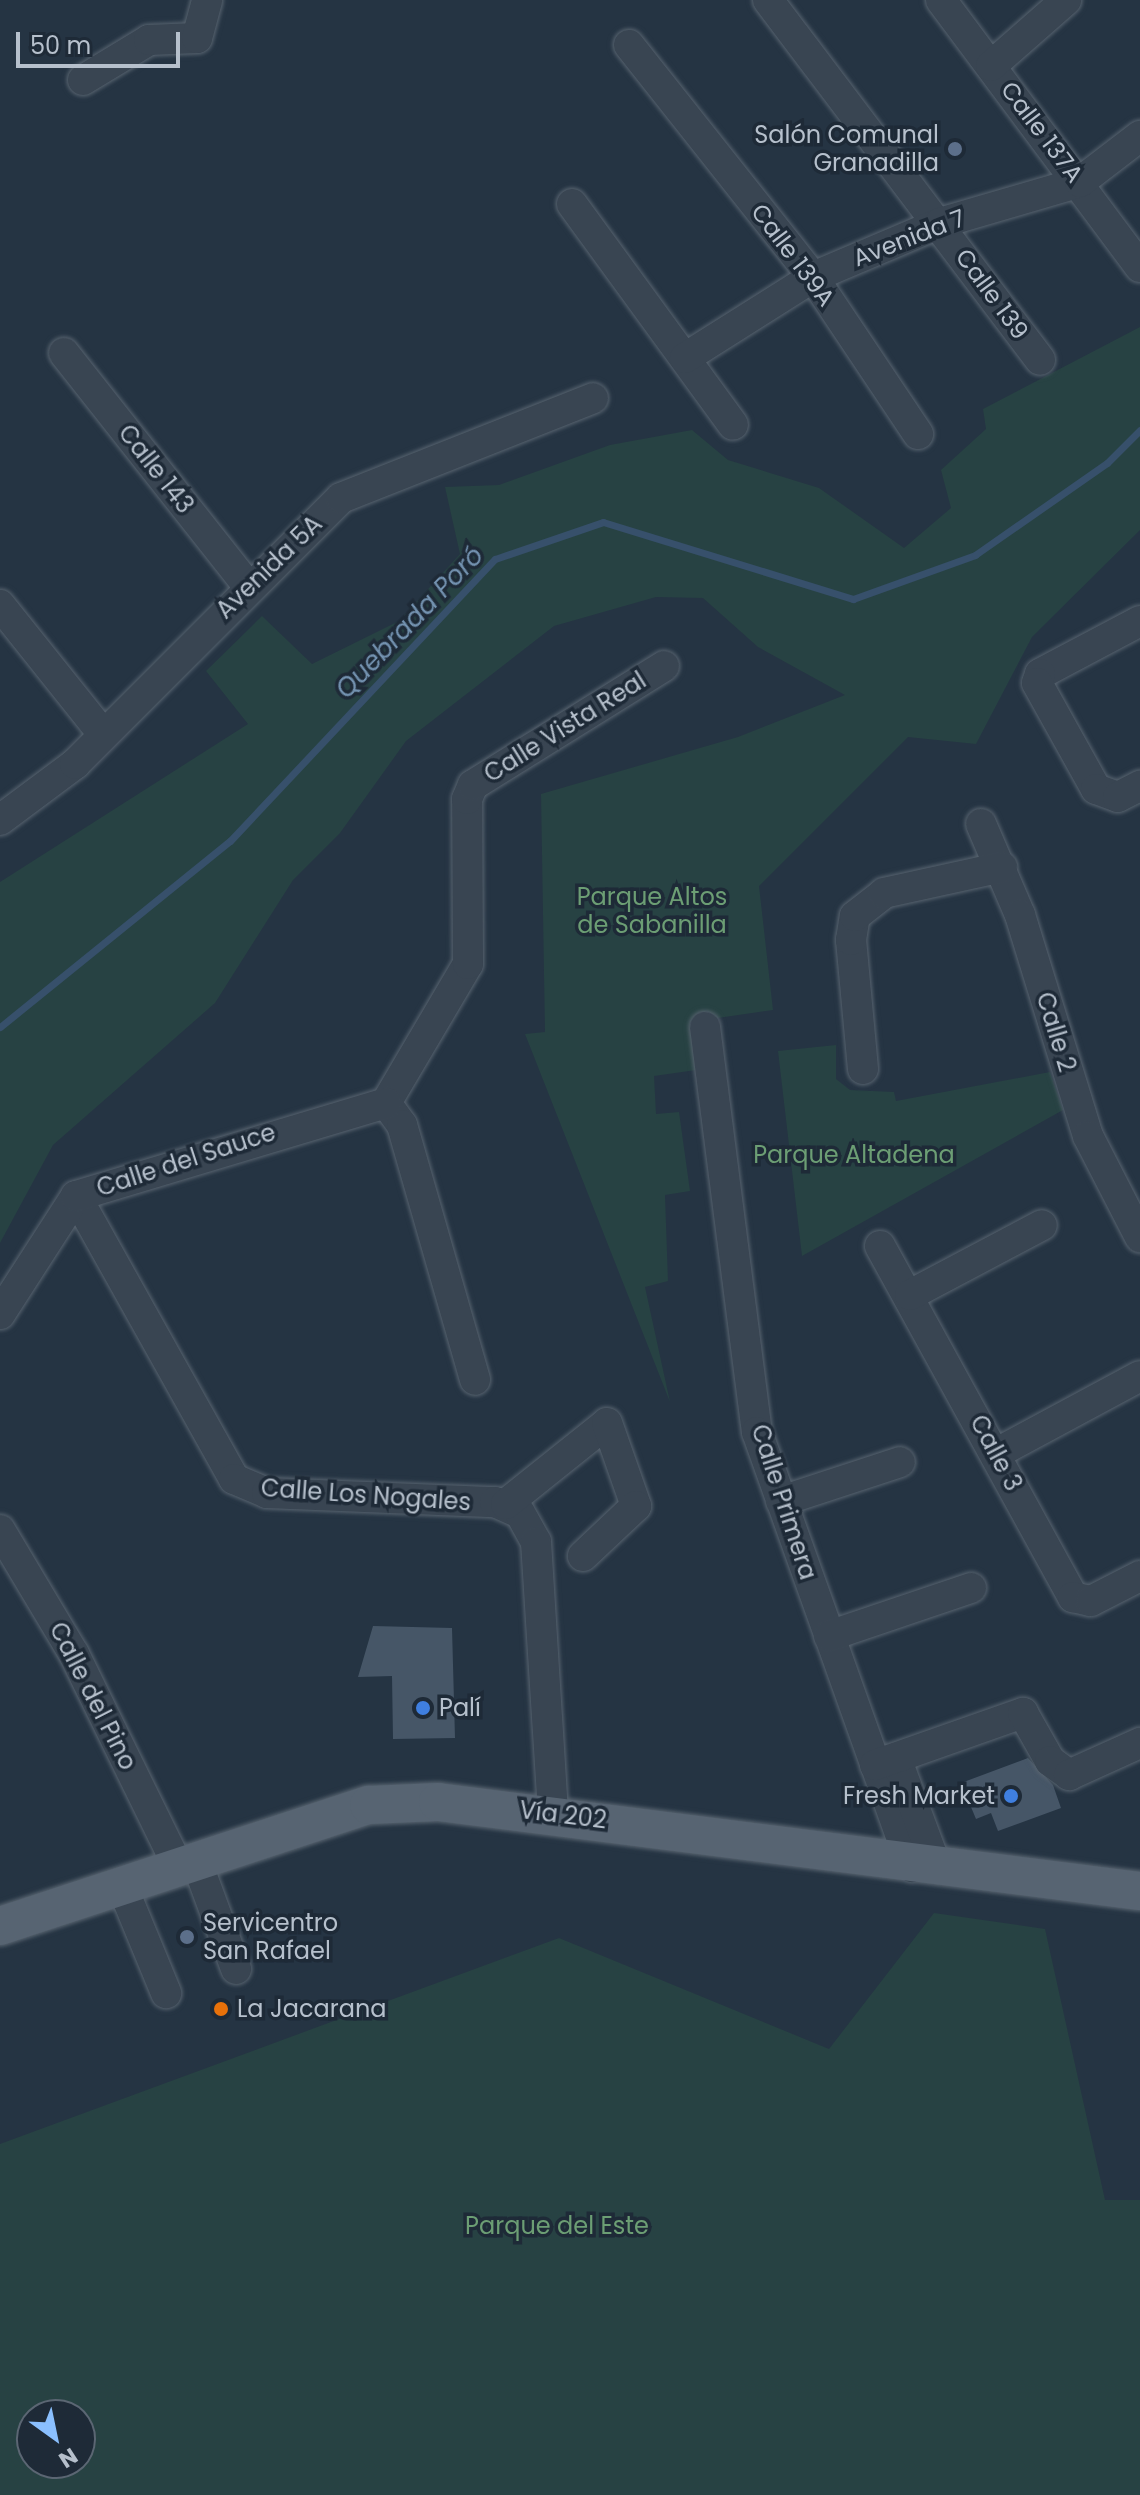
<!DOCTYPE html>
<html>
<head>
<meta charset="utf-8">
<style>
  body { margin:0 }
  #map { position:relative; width:1140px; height:2495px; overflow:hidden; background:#253443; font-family:Poppins,sans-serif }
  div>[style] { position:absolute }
  .green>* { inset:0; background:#274243 }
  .stream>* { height:7px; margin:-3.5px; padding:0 3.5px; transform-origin:3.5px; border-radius:3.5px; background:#37506b }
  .building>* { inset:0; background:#465667 }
  .roads { filter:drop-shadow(0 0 2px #57636f) drop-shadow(0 0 2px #57636f) }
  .minor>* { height:30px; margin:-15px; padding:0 15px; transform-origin:15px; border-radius:15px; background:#394552 }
  .major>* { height:38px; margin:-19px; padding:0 19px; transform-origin:19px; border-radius:19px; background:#576472 }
  .dots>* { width:22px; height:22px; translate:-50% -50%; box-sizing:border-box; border:4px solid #1e2a37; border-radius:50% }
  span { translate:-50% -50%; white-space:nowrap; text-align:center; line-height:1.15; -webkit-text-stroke:7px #1e2a37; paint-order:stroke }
  .street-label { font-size:24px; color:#b6c0cc }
  .poi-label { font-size:24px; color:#b6c0cc }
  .right { translate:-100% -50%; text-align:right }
  .left { translate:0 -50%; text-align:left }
  .park-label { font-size:24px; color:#6c9e74 }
  .water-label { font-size:26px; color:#7493b1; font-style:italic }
  .north { position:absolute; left:16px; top:2399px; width:80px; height:80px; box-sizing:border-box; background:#1e2a37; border:2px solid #5b6673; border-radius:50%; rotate:147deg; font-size:22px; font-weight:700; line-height:32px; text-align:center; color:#b6c0cc }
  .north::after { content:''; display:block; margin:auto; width:28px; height:36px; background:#8abffe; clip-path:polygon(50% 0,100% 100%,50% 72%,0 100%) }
  .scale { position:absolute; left:16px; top:32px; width:164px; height:36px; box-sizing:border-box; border:4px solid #b6c0cc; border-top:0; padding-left:10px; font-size:24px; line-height:28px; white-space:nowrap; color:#b6c0cc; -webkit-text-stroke:6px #1e2a37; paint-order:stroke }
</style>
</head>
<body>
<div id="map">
  <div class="green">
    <i style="clip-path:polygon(1140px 327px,1140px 530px,1032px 637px,976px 744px,908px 737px,759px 886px,773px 1010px,690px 1022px,696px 1070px,654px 1076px,656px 1114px,679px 1112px,690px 1191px,665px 1195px,668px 1281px,645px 1287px,670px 1402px,525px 1034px,545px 1032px,541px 794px,738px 737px,845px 695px,758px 647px,703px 598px,656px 597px,554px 626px,406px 741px,340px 833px,293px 880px,215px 1003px,53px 1145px,0 1243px,0 882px,248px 724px,206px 671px,262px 616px,312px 664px,399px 621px,460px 554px,445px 487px,499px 485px,610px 445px,692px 430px,728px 460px,819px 488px,904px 548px,951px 508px,941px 470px,986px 429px,983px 409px)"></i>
    <i style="clip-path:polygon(836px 1045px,836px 1079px,850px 1090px,894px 1092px,896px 1101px,1050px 1072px,1063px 1110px,802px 1256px,778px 1051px)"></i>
    <i style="clip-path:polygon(evenodd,934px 1913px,1045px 1929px,1105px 2200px,1140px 2200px,1140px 2495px,0 2495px,0 2144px,559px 1938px,829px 2049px,934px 1913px,32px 2415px,80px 2415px,80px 2463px,32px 2463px,32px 2415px)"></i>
  </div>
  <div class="stream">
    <i style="left:0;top:1027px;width:296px;rotate:-39deg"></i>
    <i style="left:230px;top:841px;width:387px;rotate:-46.8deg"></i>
    <i style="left:495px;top:559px;width:114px;rotate:-18.9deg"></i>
    <i style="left:603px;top:522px;width:262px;rotate:17.1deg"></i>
    <i style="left:853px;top:599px;width:130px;rotate:-19.8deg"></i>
    <i style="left:975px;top:555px;width:161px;rotate:-34.9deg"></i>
    <i style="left:1107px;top:463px;width:47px;rotate:-45deg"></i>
  </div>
  <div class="building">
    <i style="clip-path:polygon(373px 1626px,452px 1628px,455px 1738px,393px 1739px,392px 1676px,358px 1677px)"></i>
    <i style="clip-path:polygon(1028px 1758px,1053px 1785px,1061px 1808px,998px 1831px,991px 1813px,976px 1819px,961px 1783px)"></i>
  </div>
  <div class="roads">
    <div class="minor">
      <i style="left:768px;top:0;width:451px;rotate:52.9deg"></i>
      <i style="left:941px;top:0;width:333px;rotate:53.3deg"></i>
      <i style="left:629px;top:45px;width:296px;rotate:51.6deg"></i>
      <i style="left:813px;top:277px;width:189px;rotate:56.2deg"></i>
      <i style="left:991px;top:66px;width:100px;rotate:-41.3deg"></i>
      <i style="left:83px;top:80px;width:77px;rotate:-31.2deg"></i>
      <i style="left:149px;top:40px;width:48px;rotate:-2.4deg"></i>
      <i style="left:197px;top:38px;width:39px;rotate:-75deg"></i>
      <i style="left:572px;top:204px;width:273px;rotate:53.9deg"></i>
      <i style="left:64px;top:353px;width:295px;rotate:51.7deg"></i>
      <i style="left:685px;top:358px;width:151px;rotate:-32.3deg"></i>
      <i style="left:813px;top:277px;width:138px;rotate:-23deg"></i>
      <i style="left:940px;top:223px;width:146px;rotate:-16.3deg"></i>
      <i style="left:1080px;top:182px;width:76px;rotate:-37.5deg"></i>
      <i style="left:0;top:605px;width:165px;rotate:51.4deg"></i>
      <i style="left:1140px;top:621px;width:113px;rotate:152.1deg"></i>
      <i style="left:1040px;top:674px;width:9px;rotate:108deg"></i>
      <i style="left:1037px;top:683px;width:121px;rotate:60.9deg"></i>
      <i style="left:1096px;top:789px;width:23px;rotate:20deg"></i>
      <i style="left:1118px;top:797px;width:25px;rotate:-27deg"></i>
      <i style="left:0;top:820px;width:94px;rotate:-36.7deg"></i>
      <i style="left:75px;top:764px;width:376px;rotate:-45deg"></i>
      <i style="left:341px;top:498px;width:271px;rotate:-21.6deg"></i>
      <i style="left:981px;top:824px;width:99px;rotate:66.8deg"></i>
      <i style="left:1020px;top:915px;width:231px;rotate:72.9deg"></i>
      <i style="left:1088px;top:1136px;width:114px;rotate:62.8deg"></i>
      <i style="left:705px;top:1027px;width:408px;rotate:82.7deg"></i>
      <i style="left:757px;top:1432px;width:462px;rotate:70.4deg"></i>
      <i style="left:863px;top:1069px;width:130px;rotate:-95.3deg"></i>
      <i style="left:851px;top:940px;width:24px;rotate:-81deg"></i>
      <i style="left:855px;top:916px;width:37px;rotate:-38deg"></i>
      <i style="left:884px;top:893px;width:121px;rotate:-12.4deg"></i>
      <i style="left:386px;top:1103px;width:161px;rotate:-59.5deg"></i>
      <i style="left:468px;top:964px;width:165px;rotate:-90.3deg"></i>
      <i style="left:467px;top:799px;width:15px;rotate:-67deg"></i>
      <i style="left:473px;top:785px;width:225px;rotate:-31.9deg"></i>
      <i style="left:386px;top:1103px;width:27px;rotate:54deg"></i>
      <i style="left:402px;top:1125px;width:265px;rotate:74deg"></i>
      <i style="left:76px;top:1196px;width:324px;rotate:60.8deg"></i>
      <i style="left:234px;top:1479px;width:36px;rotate:23deg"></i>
      <i style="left:267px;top:1493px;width:228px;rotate:2.3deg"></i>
      <i style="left:495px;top:1502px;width:27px;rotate:24deg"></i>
      <i style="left:520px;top:1513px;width:33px;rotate:61deg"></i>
      <i style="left:536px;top:1542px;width:271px;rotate:86.4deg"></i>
      <i style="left:880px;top:1246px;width:401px;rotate:61.2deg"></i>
      <i style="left:1073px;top:1597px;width:18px;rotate:13deg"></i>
      <i style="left:1091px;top:1601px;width:55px;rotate:-27deg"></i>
      <i style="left:910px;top:1295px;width:149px;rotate:-27.9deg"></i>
      <i style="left:0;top:1314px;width:140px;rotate:-57.2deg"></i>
      <i style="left:76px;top:1196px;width:324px;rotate:-16.7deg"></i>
      <i style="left:997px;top:1453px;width:162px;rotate:-28.3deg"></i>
      <i style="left:781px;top:1501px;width:125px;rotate:-18.1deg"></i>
      <i style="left:506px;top:1504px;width:129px;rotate:-38.7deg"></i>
      <i style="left:607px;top:1423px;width:88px;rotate:70.7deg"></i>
      <i style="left:636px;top:1506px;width:73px;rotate:136.7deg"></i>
      <i style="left:0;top:1530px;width:144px;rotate:59.2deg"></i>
      <i style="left:74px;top:1654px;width:236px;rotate:63.9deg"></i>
      <i style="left:829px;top:1636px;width:150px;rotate:-18.7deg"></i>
      <i style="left:896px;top:1758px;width:117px;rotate:69.6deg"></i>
      <i style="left:875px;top:1765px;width:157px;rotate:-19.4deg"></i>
      <i style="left:1023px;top:1713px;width:55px;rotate:60.6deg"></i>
      <i style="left:1050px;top:1761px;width:24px;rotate:36deg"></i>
      <i style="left:1069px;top:1775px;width:78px;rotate:-24.3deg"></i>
      <i style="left:196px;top:1860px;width:116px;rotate:69.8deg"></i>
      <i style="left:122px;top:1886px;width:116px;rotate:67.6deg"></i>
    </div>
    <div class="major">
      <i style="left:0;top:1926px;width:388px;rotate:-18.2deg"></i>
      <i style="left:369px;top:1805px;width:69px;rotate:-2.5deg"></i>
      <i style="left:438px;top:1802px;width:708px;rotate:7.23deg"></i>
    </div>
  </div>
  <div class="dots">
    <i style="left:955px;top:149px;background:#5c6f8a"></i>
    <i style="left:423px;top:1708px;background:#3f7fe0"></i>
    <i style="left:1011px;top:1796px;background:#3f7fe0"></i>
    <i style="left:187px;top:1937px;background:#5c6f8a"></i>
    <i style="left:221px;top:2009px;background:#e8710a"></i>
  </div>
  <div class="street-label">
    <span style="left:1042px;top:132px;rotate:53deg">Calle 137A</span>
    <span style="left:909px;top:238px;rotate:-21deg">Avenida 7</span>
    <span style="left:793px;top:255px;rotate:53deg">Calle 139A</span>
    <span style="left:992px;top:294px;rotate:54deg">Calle 139</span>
    <span style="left:156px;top:469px;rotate:52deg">Calle 143</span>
    <span style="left:269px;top:567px;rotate:-44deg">Avenida 5A</span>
    <span style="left:565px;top:727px;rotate:-32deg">Calle Vista Real</span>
    <span style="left:1056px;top:1032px;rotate:73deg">Calle 2</span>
    <span style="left:186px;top:1160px;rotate:-18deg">Calle del Sauce</span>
    <span style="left:996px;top:1453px;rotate:62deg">Calle 3</span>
    <span style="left:366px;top:1495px;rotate:4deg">Calle Los Nogales</span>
    <span style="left:784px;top:1502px;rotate:72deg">Calle Primera</span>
    <span style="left:93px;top:1696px;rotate:63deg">Calle del Pino</span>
    <span style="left:563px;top:1815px;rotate:7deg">Vía 202</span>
  </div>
  <div class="poi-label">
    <span class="right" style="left:939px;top:149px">Salón Comunal<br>Granadilla</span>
    <span class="left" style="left:439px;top:1708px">Palí</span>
    <span class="right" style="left:995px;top:1796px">Fresh Market</span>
    <span class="left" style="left:203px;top:1937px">Servicentro<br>San Rafael</span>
    <span class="left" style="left:237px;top:2009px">La Jacarana</span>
  </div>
  <div class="park-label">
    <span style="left:652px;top:911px">Parque Altos<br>de Sabanilla</span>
    <span style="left:854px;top:1155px">Parque Altadena</span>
    <span style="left:557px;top:2226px">Parque del Este</span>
  </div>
  <div class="water-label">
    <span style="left:410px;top:623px;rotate:-46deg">Quebrada Poró</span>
  </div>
  <div class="north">N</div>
  <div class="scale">50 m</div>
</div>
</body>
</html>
